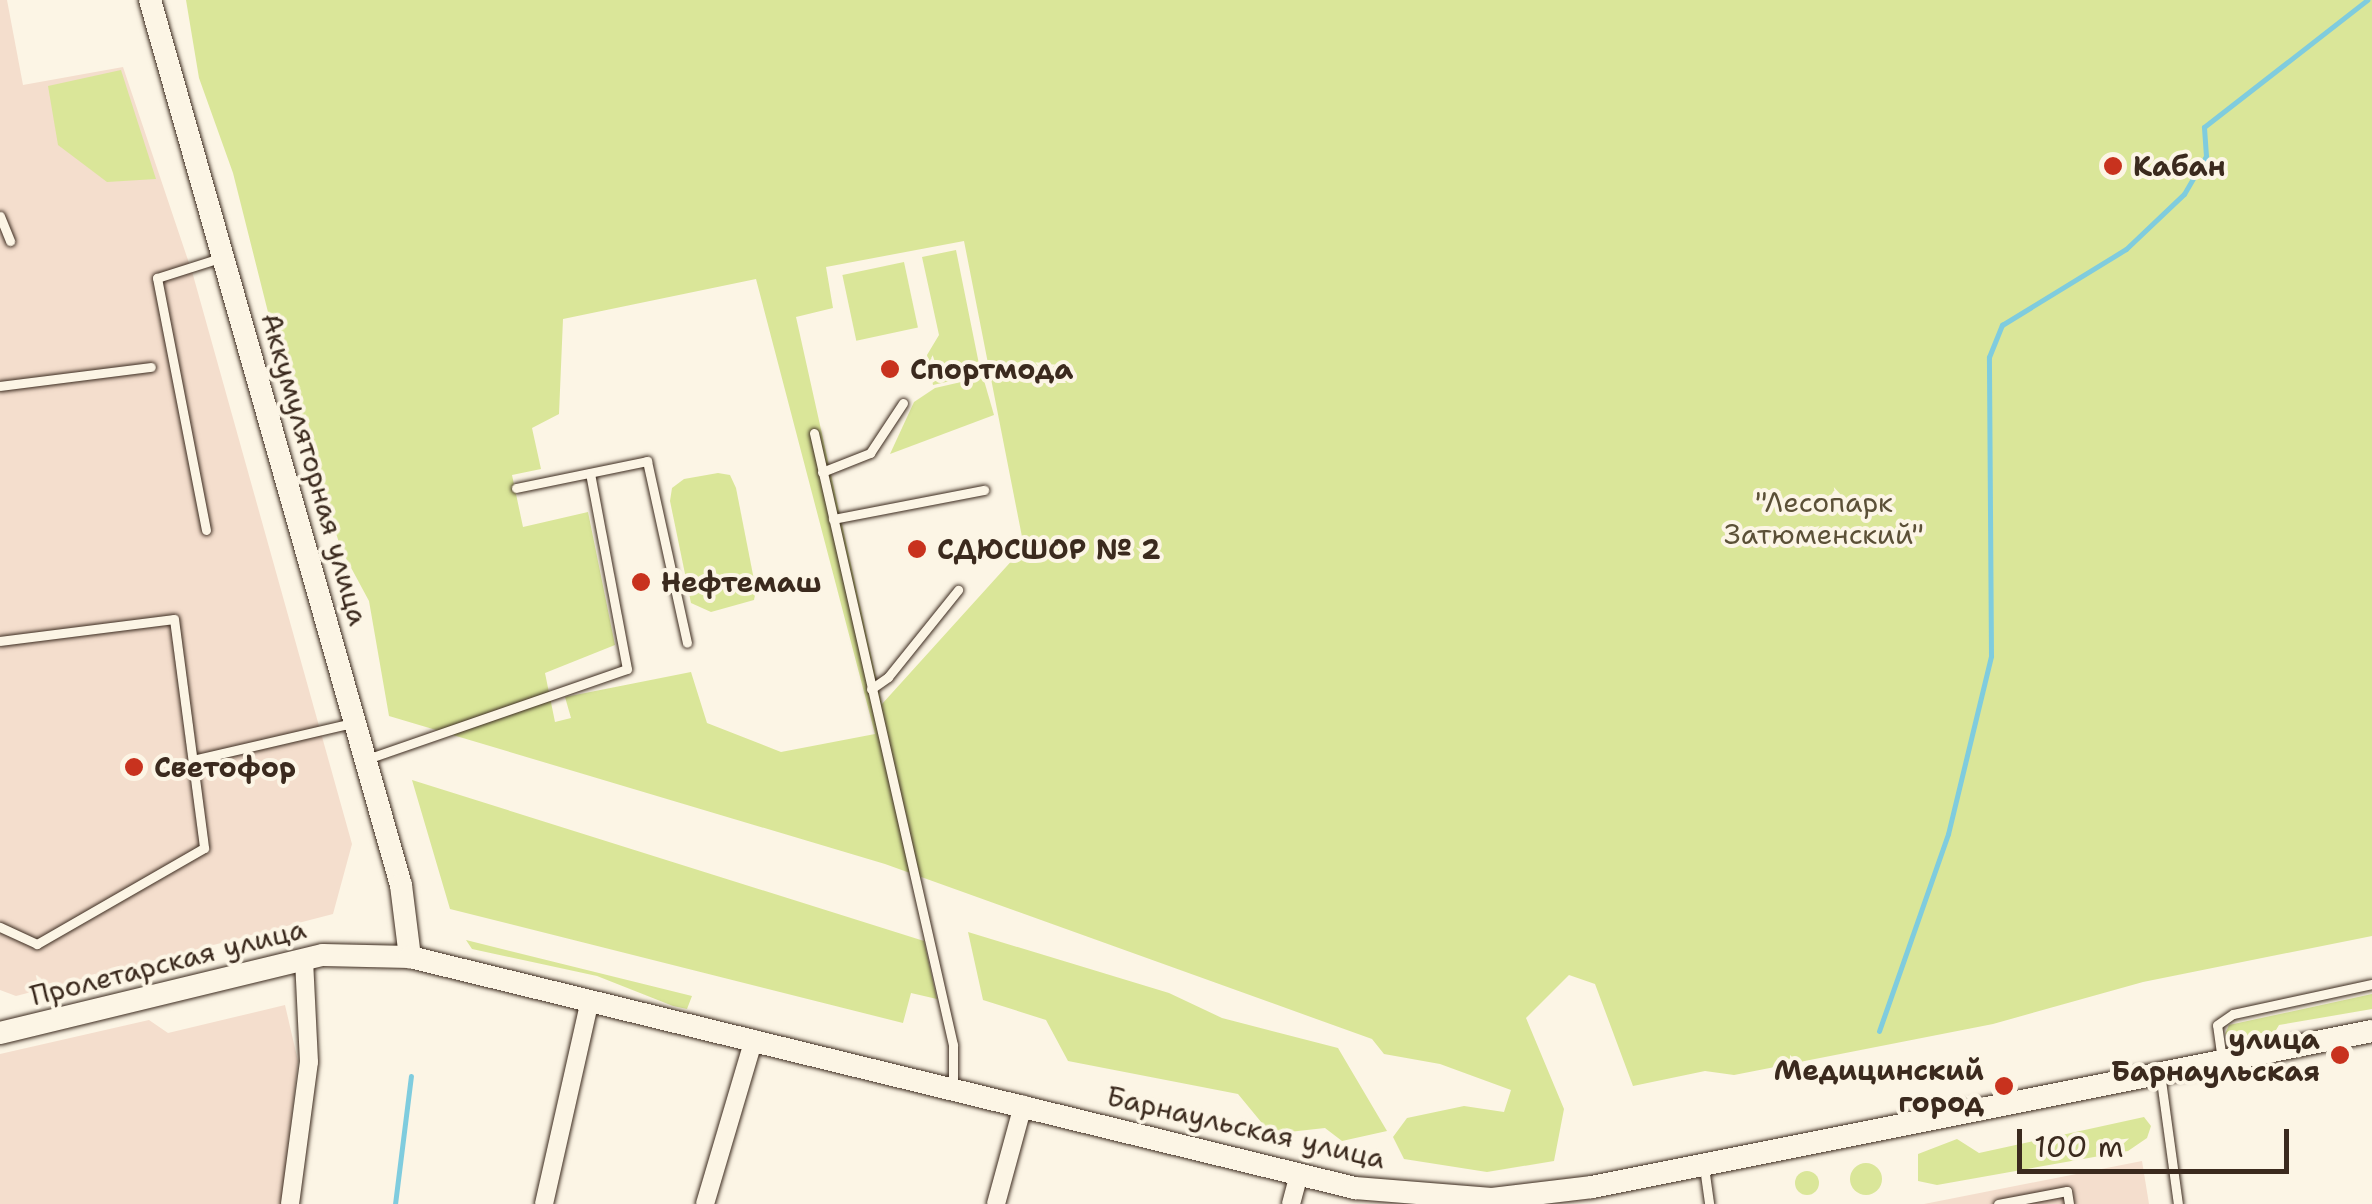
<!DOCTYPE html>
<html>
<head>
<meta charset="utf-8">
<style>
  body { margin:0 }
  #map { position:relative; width:2372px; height:1204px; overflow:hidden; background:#fcf5e5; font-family:"Shantell Sans",sans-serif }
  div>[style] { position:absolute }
  .built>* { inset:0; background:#f4decd }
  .green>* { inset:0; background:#dae699; transform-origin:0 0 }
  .round { border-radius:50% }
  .stream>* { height:5px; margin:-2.5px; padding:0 2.5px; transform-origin:2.5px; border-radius:2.5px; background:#7fccde }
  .roads { filter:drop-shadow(0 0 2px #3b2a1e) drop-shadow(0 0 2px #3b2a1e) }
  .service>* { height:9px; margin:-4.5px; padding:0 4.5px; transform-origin:4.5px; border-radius:4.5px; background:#fcf5e5 }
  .minor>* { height:18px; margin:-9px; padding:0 9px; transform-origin:9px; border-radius:9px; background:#fcf5e5 }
  .tertiary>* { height:22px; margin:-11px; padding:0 11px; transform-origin:11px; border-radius:11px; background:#fcf5e5 }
  .dots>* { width:28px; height:28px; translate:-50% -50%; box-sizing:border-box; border:5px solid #fcf5e5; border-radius:50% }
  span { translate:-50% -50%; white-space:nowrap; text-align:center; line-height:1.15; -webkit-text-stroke:8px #fcf5e5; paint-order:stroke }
  .poi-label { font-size:28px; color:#3b2a1e; font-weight:700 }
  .left { translate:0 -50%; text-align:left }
  .right { translate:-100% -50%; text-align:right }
  .street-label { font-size:28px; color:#3b2a1e }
  .park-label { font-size:28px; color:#5b5037 }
  .scale { position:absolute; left:2017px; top:1129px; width:272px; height:45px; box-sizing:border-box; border:5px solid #3b2a1e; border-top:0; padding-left:12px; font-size:30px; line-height:35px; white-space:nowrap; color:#3b2a1e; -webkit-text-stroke:8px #fcf5e5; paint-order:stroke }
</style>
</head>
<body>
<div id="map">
  <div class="built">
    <i style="clip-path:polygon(0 0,7px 0,23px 85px,123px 67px,193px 275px,352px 844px,333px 914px,16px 996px,0 990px)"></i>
    <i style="clip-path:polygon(285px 1005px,298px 1061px,282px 1204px,0 1204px,0 1054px,149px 1020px,168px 1033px)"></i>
    <i style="clip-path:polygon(2142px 1161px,2149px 1204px,1924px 1204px)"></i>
  </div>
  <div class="green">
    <i style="clip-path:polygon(evenodd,186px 0,2372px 0,2372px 936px,2143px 982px,1993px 1024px,1734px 1075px,1705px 1071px,1633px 1086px,1595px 984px,1569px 975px,1526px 1018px,1564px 1109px,1554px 1161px,1487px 1172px,1404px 1159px,1393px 1137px,1407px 1118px,1464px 1106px,1504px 1112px,1511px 1090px,1440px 1064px,1384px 1054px,1372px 1039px,885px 864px,389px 716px,369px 601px,341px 549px,274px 336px,233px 173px,199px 78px,186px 0,964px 241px,1024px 547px,882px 704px,796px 317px,833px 308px,826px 267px,964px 241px,186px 0,756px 279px,875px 734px,781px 752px,707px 723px,691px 672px,565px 697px,571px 718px,555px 722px,545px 673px,615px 645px,588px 512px,523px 527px,512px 475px,541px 469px,532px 428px,559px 414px,563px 319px,756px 279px)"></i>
    <i style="clip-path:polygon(121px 70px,156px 179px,107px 182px,58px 145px,48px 86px)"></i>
    <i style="clip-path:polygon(956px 250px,981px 374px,933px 385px,927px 355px,939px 335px,922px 257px)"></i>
    <i style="left:904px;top:262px;width:67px;height:63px;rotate:78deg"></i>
    <i style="clip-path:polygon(983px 377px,994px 415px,890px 454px,914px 402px,935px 388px)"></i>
    <i style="clip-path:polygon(718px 473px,730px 475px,736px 488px,756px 590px,754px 600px,711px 612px,691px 603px,670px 501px,672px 488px,684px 479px)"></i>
    <i style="clip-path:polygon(412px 780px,924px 941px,937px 999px,911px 993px,903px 1023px,450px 909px)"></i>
    <i style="clip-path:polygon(968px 932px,1169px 993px,1222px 1018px,1338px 1048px,1387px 1131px,1342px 1141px,1325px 1128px,1271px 1134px,1238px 1094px,1068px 1061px,1046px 1020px,983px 1000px)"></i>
    <i style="clip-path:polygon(466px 940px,692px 996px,687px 1009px,673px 1006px,597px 976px,472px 949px)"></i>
    <i style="clip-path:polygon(2372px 994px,2372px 1009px,2279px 1025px,2270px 1040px,2244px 1048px,2225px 1034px,2229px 1025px)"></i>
    <i style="clip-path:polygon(2144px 1117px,2151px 1126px,2147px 1138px,2128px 1151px,1937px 1185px,1918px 1181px,1918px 1154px,1957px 1139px,1979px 1153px)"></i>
    <i class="round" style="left:1850px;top:1163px;width:32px;height:32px"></i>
    <i class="round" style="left:1795px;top:1171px;width:24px;height:24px"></i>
  </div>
  <div class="stream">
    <i style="left:1879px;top:1031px;width:209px;rotate:-70.7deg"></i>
    <i style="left:1948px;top:834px;width:183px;rotate:-76.4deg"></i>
    <i style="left:1991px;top:656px;width:299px;rotate:-90.4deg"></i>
    <i style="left:1989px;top:357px;width:35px;rotate:-68deg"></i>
    <i style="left:2002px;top:325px;width:145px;rotate:-31.5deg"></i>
    <i style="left:2126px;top:249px;width:80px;rotate:-43.5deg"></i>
    <i style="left:2184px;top:194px;width:44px;rotate:-59.9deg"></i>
    <i style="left:2206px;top:156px;width:29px;rotate:-94deg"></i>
    <i style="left:2204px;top:127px;width:207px;rotate:-37.9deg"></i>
    <i style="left:395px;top:1204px;width:129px;rotate:-82.9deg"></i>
  </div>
  <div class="roads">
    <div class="service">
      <i style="left:0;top:216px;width:27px;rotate:68deg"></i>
      <i style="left:0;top:386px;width:152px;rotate:-7.2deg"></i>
      <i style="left:814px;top:433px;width:628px;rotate:77.2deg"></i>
      <i style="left:953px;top:1045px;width:41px;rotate:90deg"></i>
      <i style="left:822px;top:472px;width:52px;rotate:-21.6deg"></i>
      <i style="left:870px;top:453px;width:60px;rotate:-56.6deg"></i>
      <i style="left:516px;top:488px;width:134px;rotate:-11.6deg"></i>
      <i style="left:647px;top:461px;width:186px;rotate:77.6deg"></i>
      <i style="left:833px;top:519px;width:154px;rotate:-10.9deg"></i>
      <i style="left:206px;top:530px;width:257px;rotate:-101deg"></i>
      <i style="left:157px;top:278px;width:66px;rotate:-17.6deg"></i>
      <i style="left:0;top:641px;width:175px;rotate:-7.2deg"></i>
      <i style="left:174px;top:619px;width:231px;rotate:82.5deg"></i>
      <i style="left:204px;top:848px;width:193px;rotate:150.1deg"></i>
      <i style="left:37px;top:944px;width:41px;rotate:-155.3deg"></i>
      <i style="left:871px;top:689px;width:21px;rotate:-35deg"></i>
      <i style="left:888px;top:677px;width:112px;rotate:-51.2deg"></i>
      <i style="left:367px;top:759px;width:275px;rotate:-19.1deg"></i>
      <i style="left:627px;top:669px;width:199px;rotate:-100.7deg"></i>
      <i style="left:193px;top:760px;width:163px;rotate:-13.1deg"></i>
      <i style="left:2222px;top:1060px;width:35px;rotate:-98deg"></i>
      <i style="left:2217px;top:1025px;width:19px;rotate:-35deg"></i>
      <i style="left:2233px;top:1014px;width:142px;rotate:-12.2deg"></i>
      <i style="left:2160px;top:1073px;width:132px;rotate:82.2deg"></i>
      <i style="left:1704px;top:1167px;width:37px;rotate:82deg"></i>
      <i style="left:1998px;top:1204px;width:70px;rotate:-10.7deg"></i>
      <i style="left:2067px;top:1191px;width:13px;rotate:81deg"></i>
    </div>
    <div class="minor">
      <i style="left:290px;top:1204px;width:143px;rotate:-82.4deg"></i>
      <i style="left:309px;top:1062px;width:104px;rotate:-92.8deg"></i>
      <i style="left:544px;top:1204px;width:209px;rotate:-77.3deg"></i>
      <i style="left:705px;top:1204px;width:172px;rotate:-73.5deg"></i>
      <i style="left:996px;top:1204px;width:103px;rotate:-74.7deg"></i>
      <i style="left:1291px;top:1204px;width:30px;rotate:-75deg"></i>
    </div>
    <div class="tertiary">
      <i style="left:150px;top:0;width:920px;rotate:74.17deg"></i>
      <i style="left:401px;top:885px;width:73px;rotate:82.9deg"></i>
      <i style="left:0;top:1033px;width:332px;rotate:-13.6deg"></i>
      <i style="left:323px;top:955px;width:87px;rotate:1.3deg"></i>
      <i style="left:410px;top:957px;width:973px;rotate:13.74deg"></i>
      <i style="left:1355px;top:1188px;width:137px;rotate:4.6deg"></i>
      <i style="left:1492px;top:1199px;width:101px;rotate:-6.8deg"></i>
      <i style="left:1592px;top:1187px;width:795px;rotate:-11.31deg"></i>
    </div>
  </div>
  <div class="dots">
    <i style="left:2113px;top:166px;background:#c8321e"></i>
    <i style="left:890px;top:369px;background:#c8321e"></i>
    <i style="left:917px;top:549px;background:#c8321e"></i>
    <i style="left:641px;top:582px;background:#c8321e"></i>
    <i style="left:134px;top:767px;background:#c8321e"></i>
    <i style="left:2340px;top:1055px;background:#c8321e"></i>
    <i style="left:2004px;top:1086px;background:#c8321e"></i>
  </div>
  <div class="poi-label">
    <span class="left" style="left:2133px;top:166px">Кабан</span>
    <span class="left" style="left:910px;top:369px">Спортмода</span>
    <span class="left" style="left:937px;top:549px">СДЮСШОР № 2</span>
    <span class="left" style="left:661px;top:582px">Нефтемаш</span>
    <span class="left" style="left:154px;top:767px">Светофор</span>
    <span class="right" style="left:2320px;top:1055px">улица<br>Барнаульская</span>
    <span class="right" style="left:1984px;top:1086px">Медицинский<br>город</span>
  </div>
  <div class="street-label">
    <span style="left:315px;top:469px;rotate:74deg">Аккумуляторная улица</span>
    <span style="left:168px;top:962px;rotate:-14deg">Пролетарская улица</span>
    <span style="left:1246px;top:1127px;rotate:13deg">Барнаульская улица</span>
  </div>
  <div class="park-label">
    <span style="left:1824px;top:518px">"Лесопарк<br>Затюменский"</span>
  </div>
  <div class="scale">100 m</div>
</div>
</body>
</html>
